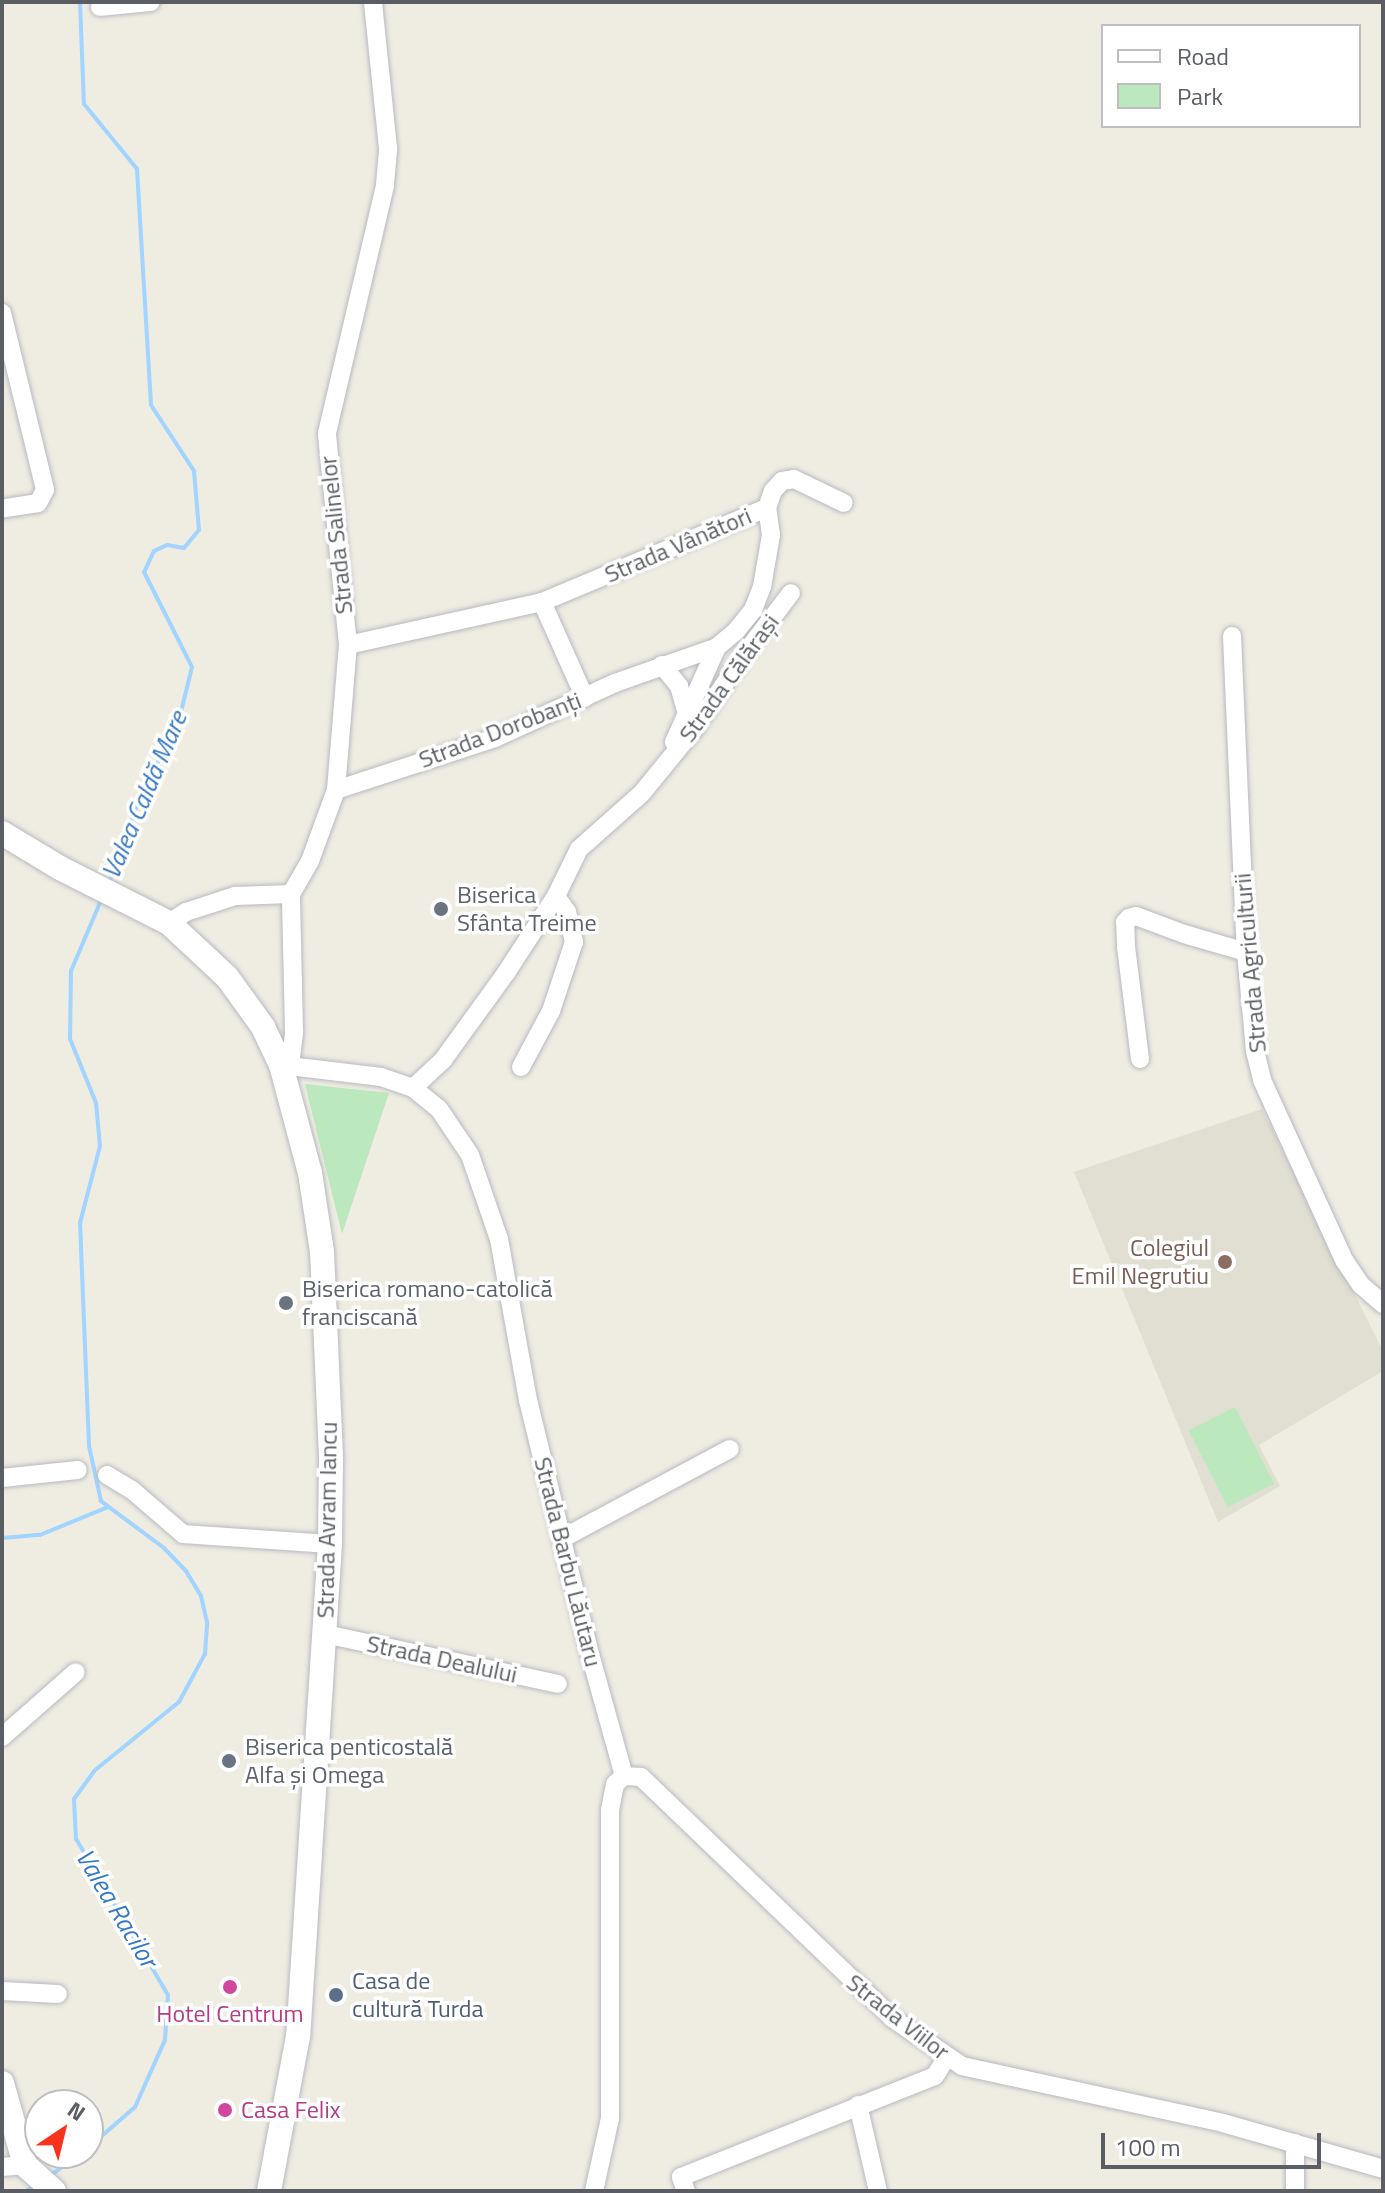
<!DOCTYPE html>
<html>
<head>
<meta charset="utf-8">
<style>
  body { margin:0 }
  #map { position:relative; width:1385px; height:2193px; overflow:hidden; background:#efece2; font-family:"Titillium Web",sans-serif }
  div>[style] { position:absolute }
  .education>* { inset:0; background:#e1ded2 }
  .green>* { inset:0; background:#bbe9bd; transform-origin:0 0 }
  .stream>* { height:4px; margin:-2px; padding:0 2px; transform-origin:2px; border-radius:2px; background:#a1d4ff }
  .roads { filter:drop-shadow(0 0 2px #b7bac0) drop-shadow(0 0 2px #b7bac0) }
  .street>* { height:18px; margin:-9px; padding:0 9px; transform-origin:9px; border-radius:9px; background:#fff }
  .secondary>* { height:24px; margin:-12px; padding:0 12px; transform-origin:12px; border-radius:12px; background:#fff }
  .dots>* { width:22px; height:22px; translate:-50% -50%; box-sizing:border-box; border:4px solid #fff; border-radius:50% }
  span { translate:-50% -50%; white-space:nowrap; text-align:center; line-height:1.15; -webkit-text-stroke:7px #fff; paint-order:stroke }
  .street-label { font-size:24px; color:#5a5e64 }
  .worship-label { font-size:24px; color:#5b616d }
  .left { translate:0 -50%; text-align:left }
  .education-label { font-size:24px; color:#785e54 }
  .right { translate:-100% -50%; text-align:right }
  .service-label { font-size:24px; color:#4e5e75 }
  .hotel-label { font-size:24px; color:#b23c85 }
  .water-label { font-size:26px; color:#3678c5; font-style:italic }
  .frame { position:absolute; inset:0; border:4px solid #5a5e64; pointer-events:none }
  .legend { position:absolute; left:1101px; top:24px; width:260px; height:104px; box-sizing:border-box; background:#fff; border:2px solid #bdbfc1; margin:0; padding:10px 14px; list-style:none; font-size:24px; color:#5a5e64 }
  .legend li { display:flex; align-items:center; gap:16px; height:40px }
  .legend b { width:40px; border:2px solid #bdbfc1 }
  .north { position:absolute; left:24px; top:2089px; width:80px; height:80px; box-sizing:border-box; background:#fff; border:2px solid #bdbfc1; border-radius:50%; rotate:35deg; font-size:22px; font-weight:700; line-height:32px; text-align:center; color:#5a5e64 }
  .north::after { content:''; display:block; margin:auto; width:28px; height:36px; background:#fa341c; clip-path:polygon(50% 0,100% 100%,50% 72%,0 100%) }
  .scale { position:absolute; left:1101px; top:2133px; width:220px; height:36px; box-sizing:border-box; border:4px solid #5a5e64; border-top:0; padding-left:10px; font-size:24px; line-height:28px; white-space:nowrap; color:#5a5e64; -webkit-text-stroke:6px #fff; paint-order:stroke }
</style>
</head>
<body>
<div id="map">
  <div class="education">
    <i style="clip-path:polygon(1262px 1109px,1383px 1351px,1383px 1371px,1259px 1445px,1280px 1486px,1218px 1522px,1074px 1172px)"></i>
  </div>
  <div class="green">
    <i style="clip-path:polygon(305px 1084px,389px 1093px,342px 1234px)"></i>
    <i style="left:1235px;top:1407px;width:86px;height:52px;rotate:63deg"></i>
  </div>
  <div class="stream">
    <i style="left:80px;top:2px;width:102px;rotate:87.8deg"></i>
    <i style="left:84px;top:104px;width:84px;rotate:50.8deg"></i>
    <i style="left:137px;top:169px;width:236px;rotate:86.6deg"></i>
    <i style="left:151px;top:405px;width:79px;rotate:56.9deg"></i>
    <i style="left:194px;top:471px;width:59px;rotate:85.2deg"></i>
    <i style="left:199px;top:530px;width:23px;rotate:130deg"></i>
    <i style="left:184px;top:548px;width:17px;rotate:-170deg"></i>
    <i style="left:167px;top:545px;width:14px;rotate:155deg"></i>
    <i style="left:154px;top:551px;width:23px;rotate:115deg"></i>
    <i style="left:144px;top:572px;width:106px;rotate:63.2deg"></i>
    <i style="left:192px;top:667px;width:63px;rotate:103.8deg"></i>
    <i style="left:177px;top:728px;width:67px;rotate:119.6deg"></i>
    <i style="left:144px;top:786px;width:102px;rotate:110deg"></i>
    <i style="left:2px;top:1538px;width:38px;rotate:-5deg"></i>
    <i style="left:40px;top:1535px;width:74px;rotate:-22.4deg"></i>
    <i style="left:88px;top:2148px;width:62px;rotate:-41.1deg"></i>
    <i style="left:135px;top:2107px;width:73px;rotate:-65.9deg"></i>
    <i style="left:165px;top:2040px;width:45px;rotate:-86.2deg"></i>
    <i style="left:168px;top:1995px;width:181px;rotate:-120.5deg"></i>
    <i style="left:76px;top:1839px;width:40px;rotate:-92.9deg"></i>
    <i style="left:74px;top:1799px;width:34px;rotate:-54deg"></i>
    <i style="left:94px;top:1771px;width:109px;rotate:-39.1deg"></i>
    <i style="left:179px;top:1702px;width:55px;rotate:-61.6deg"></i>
    <i style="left:205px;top:1654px;width:32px;rotate:-86deg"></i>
    <i style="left:207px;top:1622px;width:27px;rotate:-103deg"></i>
    <i style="left:201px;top:1596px;width:29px;rotate:-121deg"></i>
    <i style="left:186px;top:1571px;width:32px;rotate:-134deg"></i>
    <i style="left:164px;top:1548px;width:79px;rotate:-143.3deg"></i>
    <i style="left:101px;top:1501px;width:56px;rotate:-102.3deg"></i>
    <i style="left:89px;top:1446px;width:223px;rotate:-92.3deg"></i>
    <i style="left:80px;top:1223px;width:80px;rotate:-75.4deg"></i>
    <i style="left:100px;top:1146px;width:43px;rotate:-95.3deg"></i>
    <i style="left:96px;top:1103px;width:69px;rotate:-112.1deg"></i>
    <i style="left:70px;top:1039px;width:68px;rotate:-89.2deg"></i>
    <i style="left:71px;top:971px;width:79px;rotate:-67deg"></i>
    <i style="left:48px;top:2177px;width:42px;rotate:-35.2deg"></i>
    <i style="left:26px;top:2191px;width:9px;rotate:-32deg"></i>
  </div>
  <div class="roads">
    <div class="street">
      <i style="left:100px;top:7px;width:51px;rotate:-5.6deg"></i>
      <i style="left:2px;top:313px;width:182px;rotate:76.3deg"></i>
      <i style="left:45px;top:490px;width:15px;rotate:118deg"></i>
      <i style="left:38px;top:503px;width:36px;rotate:171deg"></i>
      <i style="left:542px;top:602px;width:105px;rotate:65.9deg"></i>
      <i style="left:1232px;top:636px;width:316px;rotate:87.5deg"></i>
      <i style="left:1246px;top:952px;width:99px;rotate:84.8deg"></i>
      <i style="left:1255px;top:1051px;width:30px;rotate:76deg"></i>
      <i style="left:1262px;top:1080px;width:198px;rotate:65.5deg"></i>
      <i style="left:1344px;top:1260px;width:30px;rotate:56deg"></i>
      <i style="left:1361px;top:1285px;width:29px;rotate:41deg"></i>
      <i style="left:348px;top:645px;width:199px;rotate:-12.5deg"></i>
      <i style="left:542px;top:602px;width:244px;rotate:-22.7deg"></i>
      <i style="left:767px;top:508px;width:18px;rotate:-71deg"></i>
      <i style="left:773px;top:491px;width:13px;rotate:-48deg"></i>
      <i style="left:782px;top:481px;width:12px;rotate:-9deg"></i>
      <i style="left:794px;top:479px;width:55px;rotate:25.6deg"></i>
      <i style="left:662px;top:665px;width:27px;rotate:51deg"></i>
      <i style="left:679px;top:686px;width:25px;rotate:74deg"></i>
      <i style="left:674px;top:742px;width:104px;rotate:-65.6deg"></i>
      <i style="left:336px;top:790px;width:167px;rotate:-18.1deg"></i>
      <i style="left:495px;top:738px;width:132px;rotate:-24.6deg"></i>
      <i style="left:615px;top:683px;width:108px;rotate:-19.4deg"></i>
      <i style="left:717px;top:647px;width:25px;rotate:-40deg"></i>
      <i style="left:736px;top:631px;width:27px;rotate:-51deg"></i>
      <i style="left:753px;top:610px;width:25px;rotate:-69deg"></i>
      <i style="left:762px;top:587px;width:53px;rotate:-80.2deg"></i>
      <i style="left:771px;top:535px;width:27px;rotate:-98deg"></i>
      <i style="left:169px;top:923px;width:20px;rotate:-33deg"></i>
      <i style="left:186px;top:912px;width:52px;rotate:-18.1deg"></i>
      <i style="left:235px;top:896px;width:56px;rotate:-2deg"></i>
      <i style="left:1140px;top:1059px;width:114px;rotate:-97.1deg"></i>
      <i style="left:1126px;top:946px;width:24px;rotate:-92deg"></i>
      <i style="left:1125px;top:922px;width:6px;rotate:-45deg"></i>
      <i style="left:1129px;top:918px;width:7px;rotate:-16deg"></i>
      <i style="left:1136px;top:916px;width:51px;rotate:20.6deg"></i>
      <i style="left:1184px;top:934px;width:65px;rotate:16.2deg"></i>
      <i style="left:281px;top:1065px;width:101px;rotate:6.8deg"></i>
      <i style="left:381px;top:1077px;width:34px;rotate:19deg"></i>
      <i style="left:413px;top:1088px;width:33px;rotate:39deg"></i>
      <i style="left:439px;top:1109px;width:55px;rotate:56deg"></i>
      <i style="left:470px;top:1155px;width:89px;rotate:71deg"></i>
      <i style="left:499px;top:1239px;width:164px;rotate:79.8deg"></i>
      <i style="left:528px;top:1400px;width:254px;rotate:76.3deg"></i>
      <i style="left:588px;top:1647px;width:134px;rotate:74.4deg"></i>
      <i style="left:290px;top:1066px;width:35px;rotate:-83deg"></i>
      <i style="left:294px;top:1031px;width:137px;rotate:-91.3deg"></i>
      <i style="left:291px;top:894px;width:38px;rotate:-60deg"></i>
      <i style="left:310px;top:861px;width:76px;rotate:-69.9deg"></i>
      <i style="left:336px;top:790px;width:145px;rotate:-85.3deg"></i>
      <i style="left:348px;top:645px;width:213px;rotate:-95.7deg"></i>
      <i style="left:327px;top:433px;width:255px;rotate:-76.8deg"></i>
      <i style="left:385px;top:185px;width:37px;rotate:-85deg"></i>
      <i style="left:388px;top:148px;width:147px;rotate:-95.9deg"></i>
      <i style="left:521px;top:1067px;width:64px;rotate:-61.8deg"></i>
      <i style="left:551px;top:1011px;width:73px;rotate:-71.6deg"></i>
      <i style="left:574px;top:942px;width:31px;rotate:-103deg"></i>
      <i style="left:567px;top:912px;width:19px;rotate:-125deg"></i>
      <i style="left:413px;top:1088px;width:41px;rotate:-43deg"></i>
      <i style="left:443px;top:1060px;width:107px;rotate:-54.1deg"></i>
      <i style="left:506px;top:973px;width:92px;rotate:-57deg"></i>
      <i style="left:556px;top:896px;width:52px;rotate:-63.9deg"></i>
      <i style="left:579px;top:849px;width:84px;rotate:-41.6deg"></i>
      <i style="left:642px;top:793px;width:84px;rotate:-50.8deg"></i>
      <i style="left:695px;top:728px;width:87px;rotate:-56.3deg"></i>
      <i style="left:743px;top:656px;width:79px;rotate:-52.7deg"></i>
      <i style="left:107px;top:1475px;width:29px;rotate:31deg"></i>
      <i style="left:132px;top:1490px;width:67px;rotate:40.8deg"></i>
      <i style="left:183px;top:1534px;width:147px;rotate:3.9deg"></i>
      <i style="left:2px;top:1478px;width:76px;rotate:-6deg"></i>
      <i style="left:563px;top:1538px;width:189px;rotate:-28.1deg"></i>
      <i style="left:325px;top:1634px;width:238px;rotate:12.1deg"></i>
      <i style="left:2px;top:1737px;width:98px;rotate:-41.3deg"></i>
      <i style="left:624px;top:1776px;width:17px;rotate:3deg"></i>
      <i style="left:641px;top:1777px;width:348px;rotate:43.8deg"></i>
      <i style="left:892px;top:2018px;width:85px;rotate:34.4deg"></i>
      <i style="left:962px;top:2066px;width:267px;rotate:12.3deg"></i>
      <i style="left:1223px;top:2123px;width:166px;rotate:16deg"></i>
      <i style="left:2px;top:1991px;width:56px;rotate:3.1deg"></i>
      <i style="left:858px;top:2105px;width:88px;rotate:76.9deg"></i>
      <i style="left:2px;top:2167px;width:23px;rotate:-5deg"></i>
      <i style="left:594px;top:2191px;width:75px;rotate:-77.6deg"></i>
      <i style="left:610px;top:2118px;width:308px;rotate:-90deg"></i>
      <i style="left:610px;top:1810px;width:26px;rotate:-79deg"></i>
      <i style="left:615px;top:1784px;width:12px;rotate:-42deg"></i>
      <i style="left:686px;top:2191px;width:15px;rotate:-110deg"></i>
      <i style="left:681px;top:2177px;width:273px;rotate:-21.7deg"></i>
      <i style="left:935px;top:2076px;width:22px;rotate:-58deg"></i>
      <i style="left:1295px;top:2191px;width:48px;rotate:-90deg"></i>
    </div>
    <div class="secondary">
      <i style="left:2px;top:833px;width:68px;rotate:31.1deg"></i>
      <i style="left:60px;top:868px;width:122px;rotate:26.8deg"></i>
      <i style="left:169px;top:923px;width:79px;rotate:43deg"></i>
      <i style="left:227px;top:977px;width:62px;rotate:54.2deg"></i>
      <i style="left:263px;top:1027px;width:42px;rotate:64.7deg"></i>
      <i style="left:281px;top:1065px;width:112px;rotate:75deg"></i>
      <i style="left:310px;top:1173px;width:79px;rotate:81.3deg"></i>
      <i style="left:322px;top:1251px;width:208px;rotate:87.5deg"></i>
      <i style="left:331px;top:1459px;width:85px;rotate:90.7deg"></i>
      <i style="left:330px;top:1544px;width:493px;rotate:93.7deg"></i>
      <i style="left:298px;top:2036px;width:158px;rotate:100.6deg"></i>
      <i style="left:2px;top:2083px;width:85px;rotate:74.3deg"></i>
      <i style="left:25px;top:2165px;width:39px;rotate:42deg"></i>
    </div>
  </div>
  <div class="dots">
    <i style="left:441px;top:909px;background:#6b7280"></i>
    <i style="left:1225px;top:1262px;background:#8d6e63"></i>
    <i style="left:286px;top:1303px;background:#6b7280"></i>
    <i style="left:229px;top:1761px;background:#6b7280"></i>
    <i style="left:230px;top:1987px;background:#d1479c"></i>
    <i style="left:336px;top:1995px;background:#5c6f8a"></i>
    <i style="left:225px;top:2110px;background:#d1479c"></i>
  </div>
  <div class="street-label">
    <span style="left:336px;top:535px;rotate:-96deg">Strada Salinelor</span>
    <span style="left:678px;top:545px;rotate:-23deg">Strada Vânători</span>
    <span style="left:729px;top:678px;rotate:-54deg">Strada Călărași</span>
    <span style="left:500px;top:730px;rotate:-21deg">Strada Dorobanți</span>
    <span style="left:1250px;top:963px;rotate:-95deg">Strada Agriculturii</span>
    <span style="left:327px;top:1520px;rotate:-89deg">Strada Avram Iancu</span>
    <span style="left:568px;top:1562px;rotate:76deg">Strada Barbu Lăutaru</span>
    <span style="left:442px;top:1659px;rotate:12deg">Strada Dealului</span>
    <span style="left:898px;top:2017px;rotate:38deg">Strada Viilor</span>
  </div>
  <div class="worship-label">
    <span class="left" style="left:457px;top:909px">Biserica<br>Sfânta Treime</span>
    <span class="left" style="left:302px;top:1303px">Biserica romano-catolică<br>franciscană</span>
    <span class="left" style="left:245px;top:1761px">Biserica penticostală<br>Alfa și Omega</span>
  </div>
  <div class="education-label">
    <span class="right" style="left:1209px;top:1262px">Colegiul<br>Emil Negrutiu</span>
  </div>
  <div class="service-label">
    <span class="left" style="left:352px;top:1995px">Casa de<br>cultură Turda</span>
  </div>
  <div class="hotel-label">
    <span style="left:230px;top:2014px">Hotel Centrum</span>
    <span class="left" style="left:241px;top:2110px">Casa Felix</span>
  </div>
  <div class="water-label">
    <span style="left:144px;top:795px;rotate:-67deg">Valea Caldă Mare</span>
    <span style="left:117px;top:1908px;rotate:59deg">Valea Racilor</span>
  </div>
  <div class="frame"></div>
  <ul class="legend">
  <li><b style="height:10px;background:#fff"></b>Road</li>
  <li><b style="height:22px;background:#bbe9bd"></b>Park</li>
  </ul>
  <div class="north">N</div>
  <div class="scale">100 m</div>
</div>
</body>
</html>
